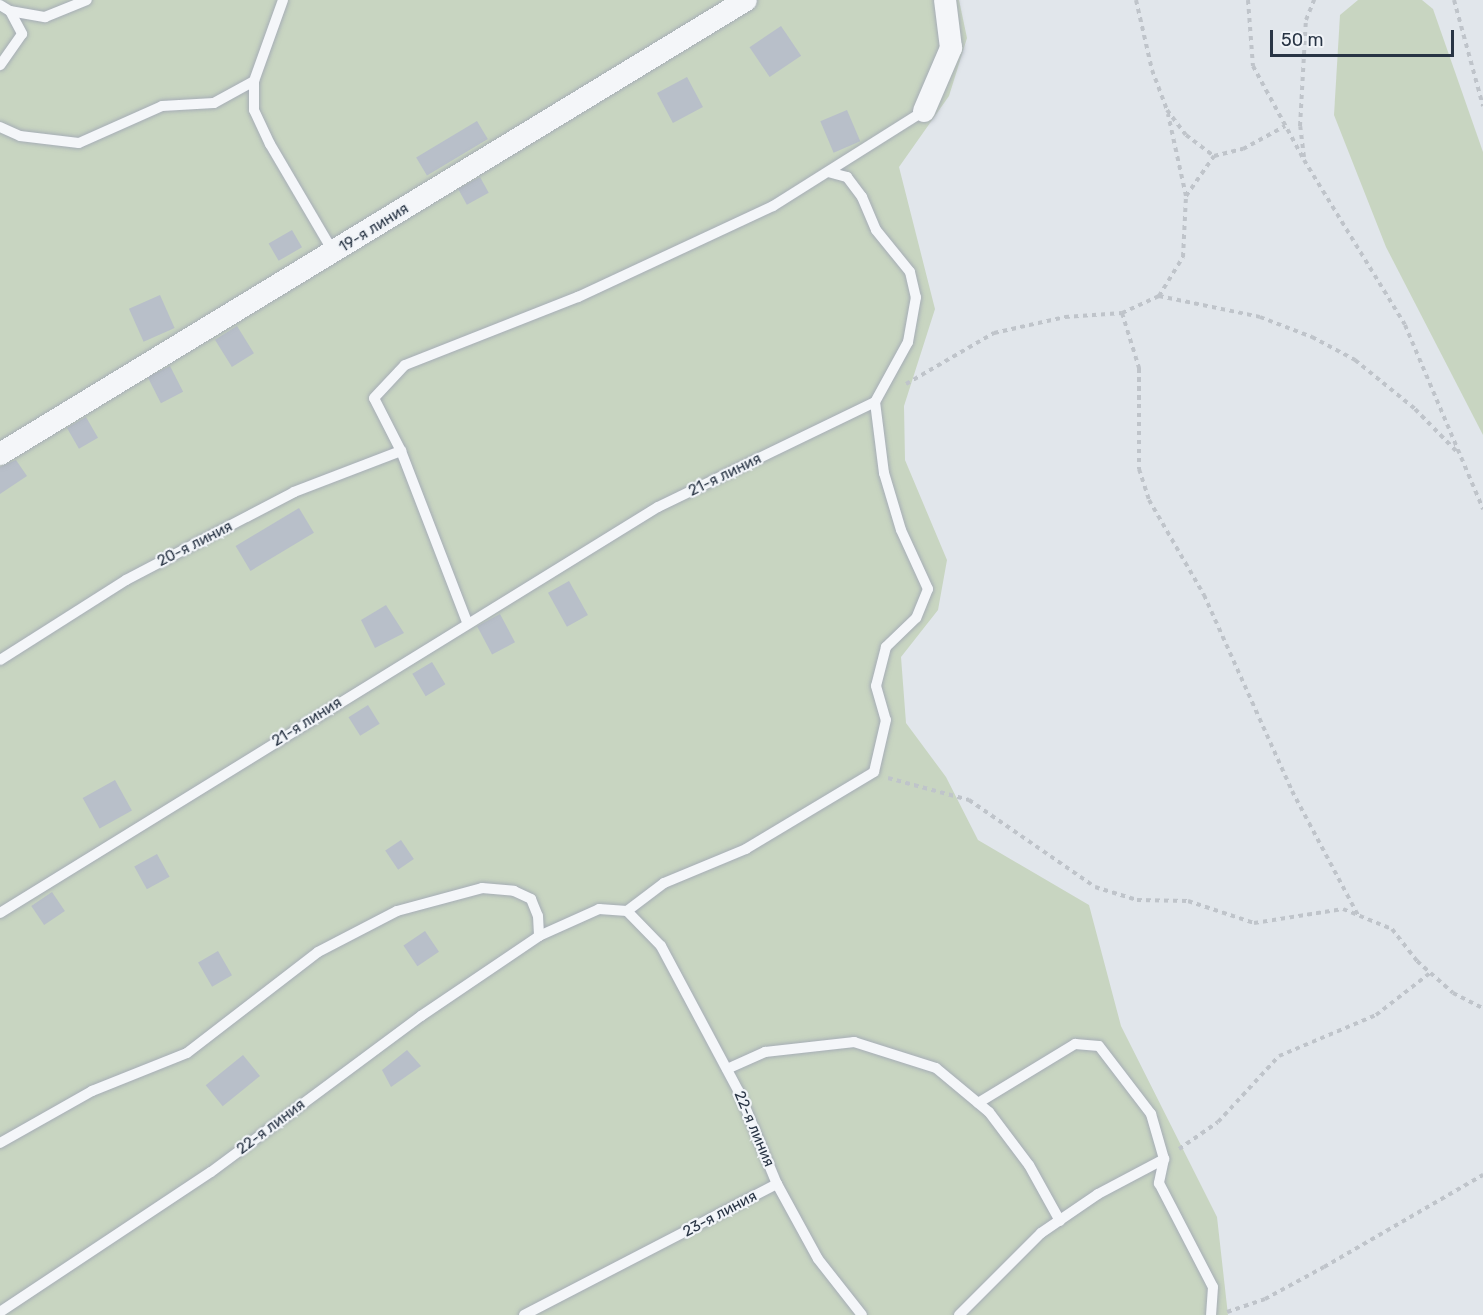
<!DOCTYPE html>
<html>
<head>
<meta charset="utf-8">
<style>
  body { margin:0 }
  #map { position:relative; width:1483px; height:1315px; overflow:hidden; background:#e1e6eb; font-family:Rubik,sans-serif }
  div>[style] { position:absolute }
  .green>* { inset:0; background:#c8d5c1 }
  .building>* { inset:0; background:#b8bfc9; transform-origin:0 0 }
  .path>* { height:4px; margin-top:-2px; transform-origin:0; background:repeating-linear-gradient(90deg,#bfc4ca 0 4.5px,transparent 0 9px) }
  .roads { filter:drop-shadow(0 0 2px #a6adb6) drop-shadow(0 0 2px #a6adb6) }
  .lane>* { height:10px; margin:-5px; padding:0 5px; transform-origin:5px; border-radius:5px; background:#f4f6f9 }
  .street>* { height:22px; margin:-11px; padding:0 11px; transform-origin:11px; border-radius:11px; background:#f4f6f9 }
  span { translate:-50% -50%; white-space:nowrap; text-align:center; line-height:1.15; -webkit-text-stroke:4.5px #f1f4f8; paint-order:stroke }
  .street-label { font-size:15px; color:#283444 }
  .scale { position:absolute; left:1270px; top:30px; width:184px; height:27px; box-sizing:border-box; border:3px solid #283444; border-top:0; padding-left:8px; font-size:18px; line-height:21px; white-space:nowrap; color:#283444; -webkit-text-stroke:4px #f1f4f8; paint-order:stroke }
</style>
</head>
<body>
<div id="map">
  <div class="green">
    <i style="clip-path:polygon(0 0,959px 0,967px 38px,949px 96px,899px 167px,935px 309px,904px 406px,905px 460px,947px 560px,938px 610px,901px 657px,906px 723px,946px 777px,978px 840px,1089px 905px,1121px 1026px,1217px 1217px,1228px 1315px,0 1315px)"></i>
    <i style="clip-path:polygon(1358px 0,1422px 0,1433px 9px,1483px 152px,1483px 435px,1386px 247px,1334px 115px,1340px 15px)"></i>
  </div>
  <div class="building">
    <i style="left:781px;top:26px;width:36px;height:38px;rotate:56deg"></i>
    <i style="left:687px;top:77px;width:34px;height:34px;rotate:62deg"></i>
    <i style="left:847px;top:110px;width:34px;height:29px;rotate:67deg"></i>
    <i style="left:477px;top:121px;width:21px;height:71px;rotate:59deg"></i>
    <i style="left:480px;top:177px;width:18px;height:25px;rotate:61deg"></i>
    <i style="left:292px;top:230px;width:20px;height:27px;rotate:60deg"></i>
    <i style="left:160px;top:295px;width:36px;height:34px;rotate:66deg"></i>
    <i style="left:237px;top:326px;width:32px;height:26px;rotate:58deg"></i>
    <i style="left:170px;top:366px;width:29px;height:25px;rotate:63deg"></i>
    <i style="left:86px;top:417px;width:24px;height:22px;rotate:60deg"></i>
    <i style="clip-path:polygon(16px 460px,27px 476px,0 494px,0 467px)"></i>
    <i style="left:299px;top:508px;width:29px;height:74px;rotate:59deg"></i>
    <i style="left:569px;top:581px;width:39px;height:24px;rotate:61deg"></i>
    <i style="clip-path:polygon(386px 605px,404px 633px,375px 648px,361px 620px)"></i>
    <i style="left:500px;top:614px;width:32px;height:26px;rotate:62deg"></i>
    <i style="left:432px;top:662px;width:26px;height:23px;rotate:59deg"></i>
    <i style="left:368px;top:705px;width:22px;height:23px;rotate:58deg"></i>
    <i style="left:115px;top:780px;width:35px;height:37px;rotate:61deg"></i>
    <i style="left:401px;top:840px;width:23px;height:19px;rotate:56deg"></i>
    <i style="left:157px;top:854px;width:26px;height:26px;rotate:61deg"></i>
    <i style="left:52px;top:892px;width:23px;height:25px;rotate:56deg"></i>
    <i style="left:425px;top:931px;width:25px;height:26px;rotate:56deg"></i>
    <i style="left:218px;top:951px;width:28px;height:23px;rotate:60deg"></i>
    <i style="clip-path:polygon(407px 1050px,421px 1066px,391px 1087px,382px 1070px)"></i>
    <i style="left:243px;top:1055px;width:27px;height:48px;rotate:51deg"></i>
  </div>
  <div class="path">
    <i style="left:1136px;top:0;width:72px;rotate:77.1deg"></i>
    <i style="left:1152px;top:70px;width:43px;rotate:69.4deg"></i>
    <i style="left:1167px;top:110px;width:31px;rotate:53deg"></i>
    <i style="left:1186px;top:135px;width:35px;rotate:37deg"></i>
    <i style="left:1214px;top:156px;width:30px;rotate:-14deg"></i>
    <i style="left:1243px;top:149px;width:48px;rotate:-28.7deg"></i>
    <i style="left:1248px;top:0;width:66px;rotate:85.7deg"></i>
    <i style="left:1253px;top:66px;width:107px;rotate:61.5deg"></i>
    <i style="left:1304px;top:160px;width:193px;rotate:58.5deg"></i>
    <i style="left:1405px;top:325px;width:200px;rotate:67deg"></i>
    <i style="left:1454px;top:0;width:110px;rotate:74.7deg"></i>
    <i style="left:1304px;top:157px;width:31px;rotate:-97deg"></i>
    <i style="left:1300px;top:126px;width:106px;rotate:-86.8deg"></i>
    <i style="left:1306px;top:20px;width:22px;rotate:-68deg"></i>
    <i style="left:1186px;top:196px;width:49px;rotate:-55deg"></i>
    <i style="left:1159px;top:296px;width:46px;rotate:-58.4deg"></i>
    <i style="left:1183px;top:257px;width:61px;rotate:-87.2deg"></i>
    <i style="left:1186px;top:196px;width:84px;rotate:-102.4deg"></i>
    <i style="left:1122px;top:313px;width:58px;rotate:72.8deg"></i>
    <i style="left:1139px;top:368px;width:101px;rotate:90deg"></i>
    <i style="left:1139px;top:469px;width:33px;rotate:72deg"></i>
    <i style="left:1149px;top:500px;width:110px;rotate:59.9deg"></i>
    <i style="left:1204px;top:595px;width:215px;rotate:65.8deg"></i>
    <i style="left:1292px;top:791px;width:140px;rotate:62deg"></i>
    <i style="left:906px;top:384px;width:102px;rotate:-30.1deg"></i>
    <i style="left:994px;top:333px;width:73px;rotate:-12.7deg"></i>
    <i style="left:1065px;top:317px;width:57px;rotate:-4deg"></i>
    <i style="left:1122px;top:313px;width:41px;rotate:-24.7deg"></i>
    <i style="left:1159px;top:296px;width:103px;rotate:11.7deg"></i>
    <i style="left:1260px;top:317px;width:56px;rotate:21deg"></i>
    <i style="left:1312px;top:337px;width:49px;rotate:28.1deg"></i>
    <i style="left:1355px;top:360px;width:77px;rotate:39.2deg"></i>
    <i style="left:1415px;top:409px;width:63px;rotate:45.6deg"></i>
    <i style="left:888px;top:778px;width:84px;rotate:15.2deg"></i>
    <i style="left:969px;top:800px;width:153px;rotate:34.6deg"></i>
    <i style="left:1095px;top:887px;width:44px;rotate:17.2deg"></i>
    <i style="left:1137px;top:900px;width:51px;rotate:1.1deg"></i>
    <i style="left:1188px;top:901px;width:70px;rotate:18.4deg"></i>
    <i style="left:1254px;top:923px;width:90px;rotate:-8.9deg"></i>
    <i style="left:1343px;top:909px;width:53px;rotate:22.2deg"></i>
    <i style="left:1392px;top:929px;width:41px;rotate:52deg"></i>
    <i style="left:1417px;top:961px;width:48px;rotate:41.6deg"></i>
    <i style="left:1453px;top:993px;width:34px;rotate:27deg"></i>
    <i style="left:1179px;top:1149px;width:47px;rotate:-34.7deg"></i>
    <i style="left:1218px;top:1122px;width:90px;rotate:-47.3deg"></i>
    <i style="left:1279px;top:1056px;width:105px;rotate:-22.9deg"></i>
    <i style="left:1376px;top:1015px;width:68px;rotate:-37.9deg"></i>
    <i style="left:1227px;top:1312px;width:40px;rotate:-18.9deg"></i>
    <i style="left:1265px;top:1299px;width:67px;rotate:-28.5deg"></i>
    <i style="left:1324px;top:1267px;width:184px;rotate:-30.1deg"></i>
  </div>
  <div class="roads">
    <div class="lane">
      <i style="left:0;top:5px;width:12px;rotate:31deg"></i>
      <i style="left:10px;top:11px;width:26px;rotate:62deg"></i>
      <i style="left:22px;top:34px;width:38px;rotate:125deg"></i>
      <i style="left:10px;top:11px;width:36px;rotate:10deg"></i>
      <i style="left:45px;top:17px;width:45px;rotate:-22deg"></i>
      <i style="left:254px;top:81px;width:86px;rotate:-70.3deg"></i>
      <i style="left:0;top:127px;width:22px;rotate:24deg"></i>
      <i style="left:20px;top:136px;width:59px;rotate:6.8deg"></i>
      <i style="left:79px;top:143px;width:91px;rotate:-24deg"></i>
      <i style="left:162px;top:106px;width:52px;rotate:-3.3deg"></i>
      <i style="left:214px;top:103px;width:46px;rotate:-28.8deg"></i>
      <i style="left:254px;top:81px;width:29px;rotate:90deg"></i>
      <i style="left:254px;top:110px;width:38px;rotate:65deg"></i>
      <i style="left:270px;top:144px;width:126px;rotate:59.6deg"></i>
      <i style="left:828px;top:172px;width:20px;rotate:15deg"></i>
      <i style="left:847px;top:177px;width:25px;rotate:53deg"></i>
      <i style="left:862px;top:197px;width:36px;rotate:67deg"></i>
      <i style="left:876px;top:230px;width:54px;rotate:51deg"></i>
      <i style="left:910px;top:272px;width:26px;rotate:77deg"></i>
      <i style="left:916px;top:297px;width:46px;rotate:100.1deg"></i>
      <i style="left:908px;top:342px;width:68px;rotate:118.8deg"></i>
      <i style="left:467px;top:622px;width:183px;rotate:-111.1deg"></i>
      <i style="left:401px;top:451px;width:59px;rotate:-117deg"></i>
      <i style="left:374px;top:398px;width:45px;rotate:-46.8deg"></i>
      <i style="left:405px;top:365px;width:186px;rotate:-21.5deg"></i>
      <i style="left:578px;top:297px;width:215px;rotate:-25deg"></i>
      <i style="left:773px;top:206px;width:178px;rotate:-32.2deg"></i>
      <i style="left:0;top:660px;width:149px;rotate:-32.4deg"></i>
      <i style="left:126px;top:580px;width:190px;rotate:-27.6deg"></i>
      <i style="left:294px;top:492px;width:115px;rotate:-21deg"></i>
      <i style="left:0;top:913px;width:773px;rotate:-31.68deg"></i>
      <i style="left:658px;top:507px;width:241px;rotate:-25.8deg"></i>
      <i style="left:875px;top:402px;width:72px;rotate:82.8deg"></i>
      <i style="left:884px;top:473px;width:59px;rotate:73.4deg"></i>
      <i style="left:901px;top:530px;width:65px;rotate:65.4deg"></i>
      <i style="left:928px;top:589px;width:31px;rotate:112deg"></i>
      <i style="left:916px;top:618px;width:42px;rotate:136deg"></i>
      <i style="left:886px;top:647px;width:40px;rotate:104.4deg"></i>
      <i style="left:876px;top:686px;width:35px;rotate:74deg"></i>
      <i style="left:886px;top:720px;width:53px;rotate:103deg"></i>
      <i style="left:874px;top:772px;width:149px;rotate:149deg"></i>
      <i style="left:746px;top:849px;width:89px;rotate:157.5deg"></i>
      <i style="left:664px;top:883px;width:46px;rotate:142.9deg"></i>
      <i style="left:727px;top:1069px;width:42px;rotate:-24.1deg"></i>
      <i style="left:765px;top:1052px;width:90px;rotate:-6.4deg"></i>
      <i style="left:854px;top:1042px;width:86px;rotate:17.6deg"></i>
      <i style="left:936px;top:1068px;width:69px;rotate:39.7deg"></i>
      <i style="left:989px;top:1112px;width:66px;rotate:53deg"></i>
      <i style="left:1029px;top:1165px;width:64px;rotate:61deg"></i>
      <i style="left:978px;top:1103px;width:114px;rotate:-31.3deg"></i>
      <i style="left:1075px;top:1044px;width:24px;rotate:5deg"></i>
      <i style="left:1099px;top:1046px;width:86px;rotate:52.6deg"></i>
      <i style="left:1151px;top:1114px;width:47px;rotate:73.9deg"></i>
      <i style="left:1164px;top:1159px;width:25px;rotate:102deg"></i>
      <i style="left:1159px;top:1183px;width:117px;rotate:62.6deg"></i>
      <i style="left:1213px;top:1287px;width:28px;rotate:94deg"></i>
      <i style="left:0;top:1143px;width:106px;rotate:-29.5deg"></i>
      <i style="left:92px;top:1091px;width:102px;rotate:-21.8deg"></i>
      <i style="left:187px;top:1053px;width:165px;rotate:-37.6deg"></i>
      <i style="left:318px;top:952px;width:89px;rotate:-27.4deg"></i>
      <i style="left:397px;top:911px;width:88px;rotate:-15.1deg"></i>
      <i style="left:482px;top:888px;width:32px;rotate:5deg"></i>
      <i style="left:514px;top:891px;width:19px;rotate:25deg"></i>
      <i style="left:531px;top:899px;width:18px;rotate:68deg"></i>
      <i style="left:538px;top:916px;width:20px;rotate:87deg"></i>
      <i style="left:0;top:1312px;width:253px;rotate:-33.6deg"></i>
      <i style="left:211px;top:1172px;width:262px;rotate:-36.6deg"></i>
      <i style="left:421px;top:1016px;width:143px;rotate:-34.1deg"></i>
      <i style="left:539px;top:936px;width:66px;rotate:-24.2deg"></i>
      <i style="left:599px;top:909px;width:28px;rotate:4deg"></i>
      <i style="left:627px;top:911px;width:49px;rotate:45.8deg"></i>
      <i style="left:661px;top:946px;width:166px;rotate:61.9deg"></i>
      <i style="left:739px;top:1092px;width:100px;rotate:67.6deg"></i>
      <i style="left:524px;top:1315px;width:285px;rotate:-27.4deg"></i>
      <i style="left:777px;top:1184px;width:85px;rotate:61.3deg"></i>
      <i style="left:818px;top:1259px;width:71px;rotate:51.8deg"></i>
      <i style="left:959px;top:1315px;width:116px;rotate:-45deg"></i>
      <i style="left:1041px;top:1233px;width:69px;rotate:-34.4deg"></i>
      <i style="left:1098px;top:1194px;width:75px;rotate:-27.9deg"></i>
    </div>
    <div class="street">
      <i style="left:924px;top:111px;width:69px;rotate:-66.8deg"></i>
      <i style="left:951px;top:48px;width:48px;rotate:-97.1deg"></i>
      <i style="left:0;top:454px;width:873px;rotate:-31.32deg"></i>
    </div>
  </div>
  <div class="street-label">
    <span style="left:374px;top:228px;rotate:-32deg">19-я линия</span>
    <span style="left:725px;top:475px;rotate:-26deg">21-я линия</span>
    <span style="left:195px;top:544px;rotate:-27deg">20-я линия</span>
    <span style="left:307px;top:722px;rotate:-32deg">21-я линия</span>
    <span style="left:271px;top:1127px;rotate:-37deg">22-я линия</span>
    <span style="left:754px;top:1129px;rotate:67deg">22-я линия</span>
    <span style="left:720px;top:1214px;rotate:-28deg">23-я линия</span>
  </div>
  <div class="scale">50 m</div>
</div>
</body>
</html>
